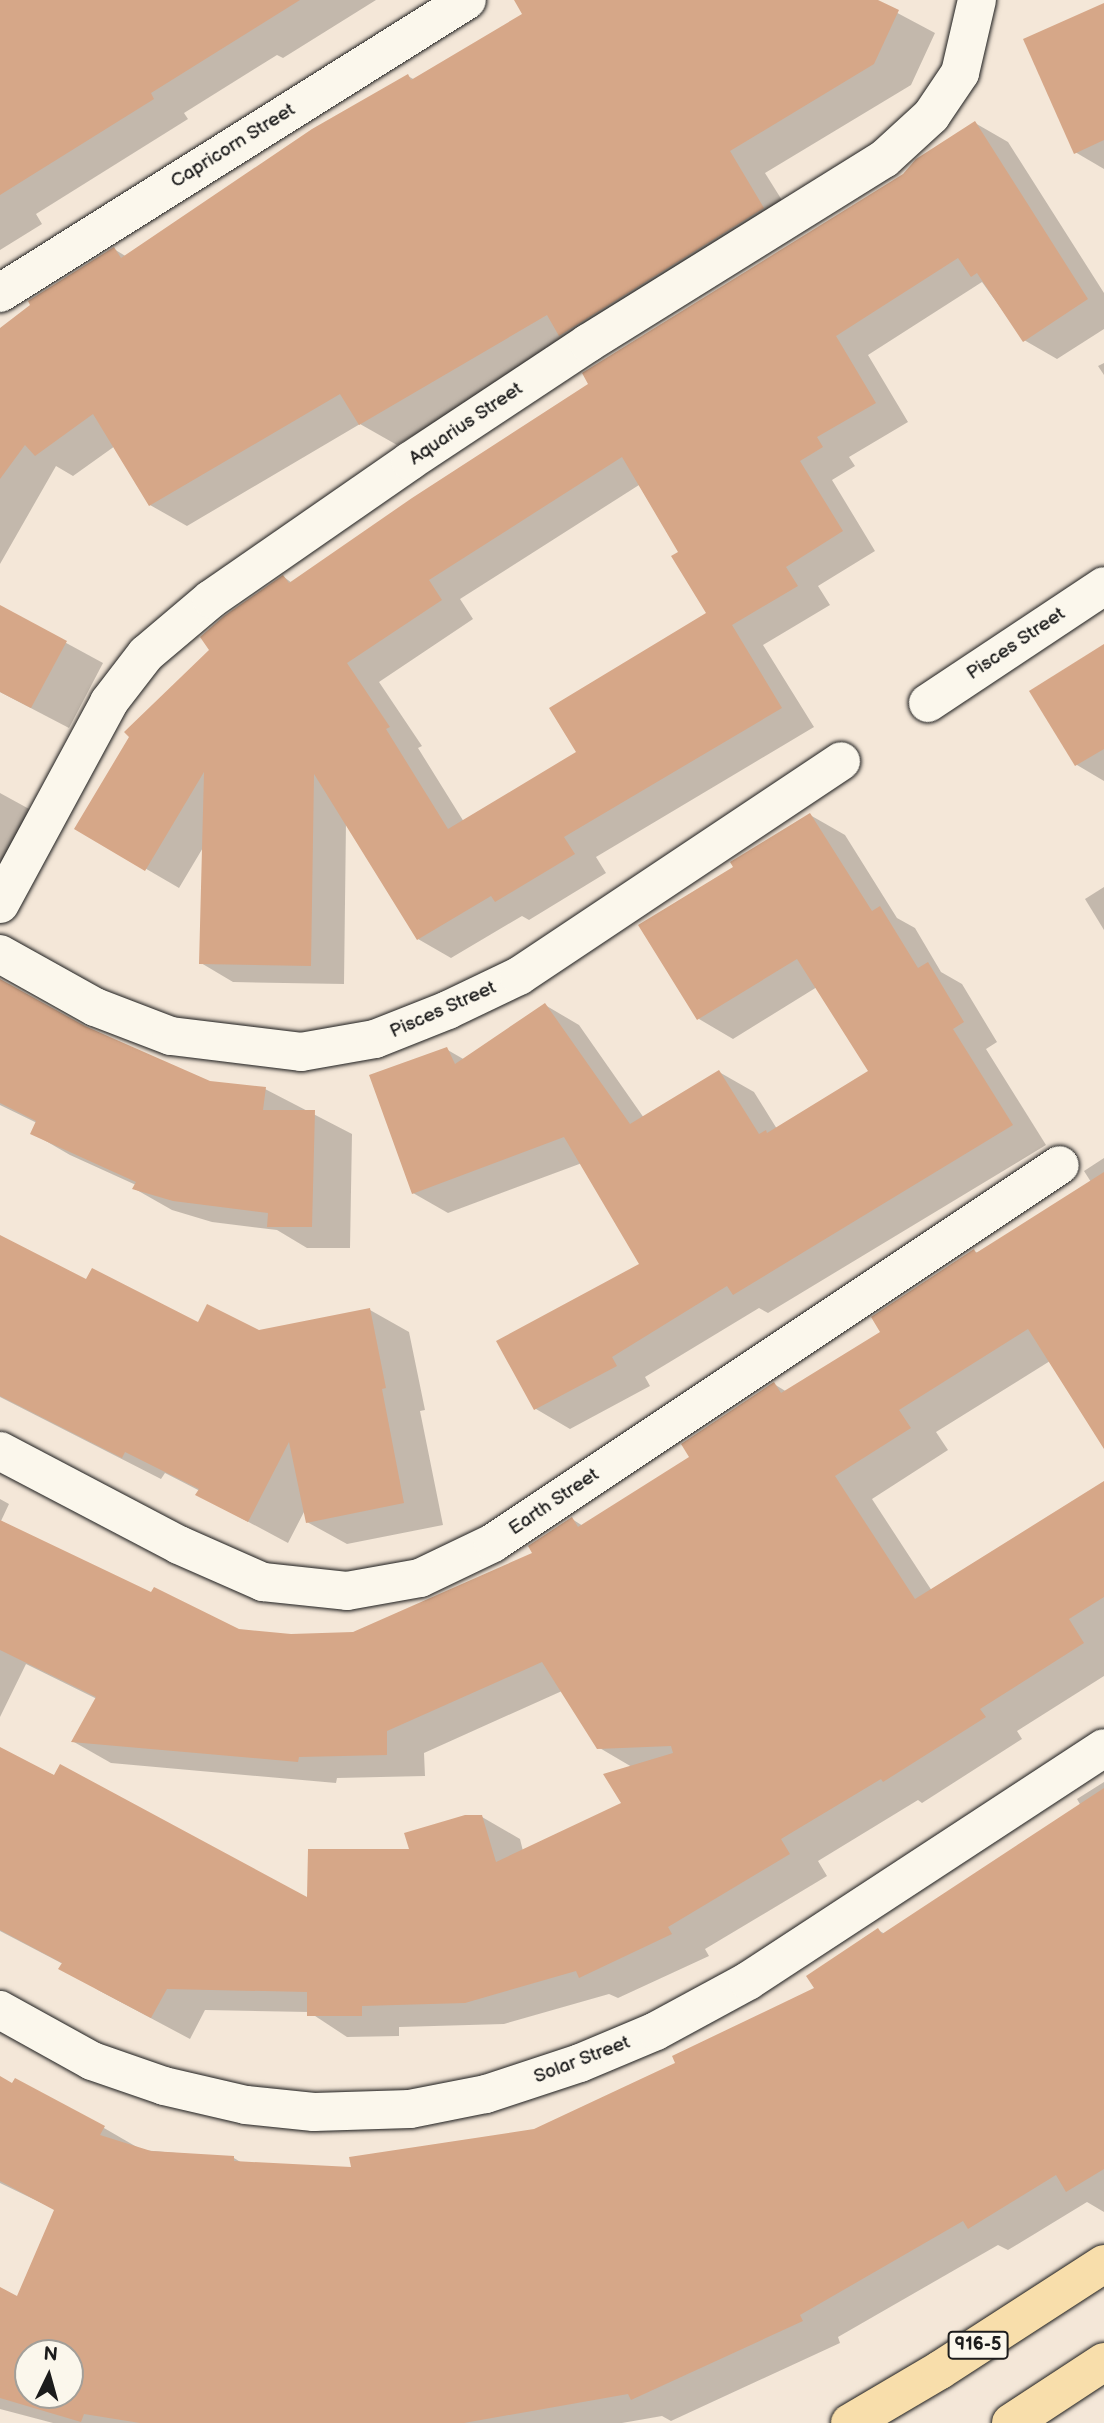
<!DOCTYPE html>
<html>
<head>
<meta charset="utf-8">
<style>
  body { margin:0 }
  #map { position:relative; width:1104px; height:2423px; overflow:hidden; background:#f4e7d8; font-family:"Balsamiq Sans",sans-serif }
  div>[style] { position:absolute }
  .shadow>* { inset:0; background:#0003 }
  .building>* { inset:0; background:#d6a788 }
  .roads { filter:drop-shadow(0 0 2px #1c1c1c) drop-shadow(0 0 2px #1c1c1c) }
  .street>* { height:38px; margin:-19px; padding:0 19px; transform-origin:19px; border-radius:19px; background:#fbf7ec }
  .primary>* { height:38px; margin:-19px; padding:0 19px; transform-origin:19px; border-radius:19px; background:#f8deab }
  span { translate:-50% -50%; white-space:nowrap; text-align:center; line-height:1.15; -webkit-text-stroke:5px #fbf7ec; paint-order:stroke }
  .shield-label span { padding:2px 5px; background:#fbf7ec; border:2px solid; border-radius:5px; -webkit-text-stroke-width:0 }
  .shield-label { font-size:18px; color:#1c1c1c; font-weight:700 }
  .street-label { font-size:19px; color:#1c1c1c }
  .north { position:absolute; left:14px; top:2339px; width:70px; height:70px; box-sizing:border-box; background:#fbf7ec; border:2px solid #a29f99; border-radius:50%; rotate:5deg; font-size:19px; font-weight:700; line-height:28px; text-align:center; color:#1c1c1c }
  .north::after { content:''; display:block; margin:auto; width:24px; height:32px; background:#1c1c1c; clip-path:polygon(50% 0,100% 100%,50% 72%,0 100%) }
</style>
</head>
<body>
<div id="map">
  <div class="shadow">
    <i style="clip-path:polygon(0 0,376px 0,283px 58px,277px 55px,184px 113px,188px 119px,36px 214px,42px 224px,0 250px)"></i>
    <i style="clip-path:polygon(536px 0,873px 0,935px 33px,911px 85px,765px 173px,800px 229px,574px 342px,397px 445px,360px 424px,187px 526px,150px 505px,115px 446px,73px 476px,56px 466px,0 564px,0 330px,114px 249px,127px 257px,408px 76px,415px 80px,525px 15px)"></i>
    <i style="clip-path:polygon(1104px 5px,1104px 169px,1075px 152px)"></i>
    <i style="clip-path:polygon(evenodd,975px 123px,1008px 142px,1104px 293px,1104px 329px,1057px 359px,1024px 340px,982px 282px,868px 355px,908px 422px,849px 457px,855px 466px,832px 480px,875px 551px,818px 586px,830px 605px,763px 645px,814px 727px,596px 857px,606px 873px,529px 920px,522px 916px,451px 958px,418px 939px,346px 822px,344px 984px,233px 982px,201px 963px,204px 846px,179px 888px,76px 828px,284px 577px,292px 583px,904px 176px,975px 123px,639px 485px,681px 552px,708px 613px,579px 752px,464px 822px,418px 748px,422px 746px,379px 682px,473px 619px,460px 599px,639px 485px)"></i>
    <i style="clip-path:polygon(1104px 363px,1104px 375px,1098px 366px)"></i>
    <i style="clip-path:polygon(0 607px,103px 663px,69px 728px,0 692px)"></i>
    <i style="clip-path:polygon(1104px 646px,1104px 781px,1077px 765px,1031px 692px)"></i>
    <i style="clip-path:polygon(0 793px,31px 810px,0 868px)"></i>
    <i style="clip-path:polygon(810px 815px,845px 835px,897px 918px,915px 928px,941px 972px,962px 984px,997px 1042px,986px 1049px,1046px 1145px,768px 1313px,759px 1308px,645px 1377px,650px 1386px,570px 1429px,536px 1409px,499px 1342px,641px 1265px,582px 1163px,448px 1213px,413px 1193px,446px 1049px,465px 1060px,545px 1005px,579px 1025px,644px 1118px,719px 1072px,754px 1092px,777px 1129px,871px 1072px,817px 987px,733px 1039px,699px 1019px,736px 868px)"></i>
    <i style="clip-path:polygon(1104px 887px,1104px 930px,1085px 899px)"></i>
    <i style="clip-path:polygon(0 981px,84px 1028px,210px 1083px,265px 1089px,352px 1134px,350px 1248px,307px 1248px,277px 1230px,212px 1222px,172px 1210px,135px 1189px,136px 1185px,70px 1155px,32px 1133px,37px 1123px,0 1105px)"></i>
    <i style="clip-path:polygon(1104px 1158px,1104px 1424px,1050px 1361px,936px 1432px,948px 1450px,872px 1499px,932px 1591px,1104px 1495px,1104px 1676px,1017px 1731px,1022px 1739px,922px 1803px,918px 1800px,818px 1861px,827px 1876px,705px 1949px,709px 1956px,618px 1998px,609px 1994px,504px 2024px,399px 2027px,399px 2036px,347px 2037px,309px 2012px,205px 2010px,190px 2039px,98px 1990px,63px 1964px,0 1931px,0 1749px,309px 1900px,482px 1817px,520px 1839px,523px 1851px,624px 1804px,632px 1767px,598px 1747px,562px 1691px,424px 1753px,425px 1776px,337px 1778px,336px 1783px,111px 1763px,74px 1742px,97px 1699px,26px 1664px,0 1717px,0 1499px,9px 1504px,1px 1521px,152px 1595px,238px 1631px,291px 1636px,354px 1634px,535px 1554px,572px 1519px,583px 1526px,692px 1457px,774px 1384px,787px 1392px,883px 1332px,974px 1251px,978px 1253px,1091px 1182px,1084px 1171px)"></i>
    <i style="clip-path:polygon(0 1238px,87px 1281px,198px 1325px,258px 1332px,370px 1310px,409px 1332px,425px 1410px,420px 1411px,443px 1525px,347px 1544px,307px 1522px,305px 1510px,288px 1543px,198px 1495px,200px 1491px,165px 1473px,161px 1479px,0 1397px)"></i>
    <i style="clip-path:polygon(evenodd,1104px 1782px,1104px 2212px,1087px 2202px,1008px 2250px,998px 2245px,838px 2337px,840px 2343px,671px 2421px,662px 2416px,622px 2423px,53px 2423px,0 2409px,0 2289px,18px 2298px,56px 2210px,0 2183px,0 2078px,104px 2128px,142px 2150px,234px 2158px,242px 2163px,353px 2169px,535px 2131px,677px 2063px,816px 1989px,878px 1930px,885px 1934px,1081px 1806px,1077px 1799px,1104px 1782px,28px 2353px,70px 2353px,70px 2395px,28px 2395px,28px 2353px)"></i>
  </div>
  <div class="building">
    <i style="clip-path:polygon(0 0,300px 0,151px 93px,154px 99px,0 195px)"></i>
    <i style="clip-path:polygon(514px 0,878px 0,899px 10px,874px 64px,730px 151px,764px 208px,559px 336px,547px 315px,359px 425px,340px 394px,149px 506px,93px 414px,35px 456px,25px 445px,0 479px,0 328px,30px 305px,28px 301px,114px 247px,121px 258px,312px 129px,408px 74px,411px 80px,522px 14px)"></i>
    <i style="clip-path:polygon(1104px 3px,1104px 140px,1074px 154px,1023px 39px)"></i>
    <i style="clip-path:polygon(evenodd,975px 121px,1088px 299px,1023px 342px,977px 273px,971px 277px,958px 258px,836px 336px,876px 403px,817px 437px,823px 447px,800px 461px,843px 531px,786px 567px,798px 586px,732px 625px,782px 708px,564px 837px,575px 854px,495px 902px,491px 896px,417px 940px,314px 774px,311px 966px,199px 964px,204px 772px,145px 871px,74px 829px,129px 737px,124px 732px,209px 650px,200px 637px,224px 616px,283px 575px,289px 583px,412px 498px,588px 384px,582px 373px,903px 174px,916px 159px,975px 121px,622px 457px,678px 552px,671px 556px,706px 613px,549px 708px,576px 752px,448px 829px,386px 729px,390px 727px,347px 663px,442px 600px,429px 580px,622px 457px)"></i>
    <i style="clip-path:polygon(0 605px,67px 641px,31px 708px,0 692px)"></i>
    <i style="clip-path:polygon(1104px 644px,1104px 749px,1075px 766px,1029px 691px)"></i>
    <i style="clip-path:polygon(810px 813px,872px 911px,880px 906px,918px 968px,928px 962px,964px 1022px,953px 1029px,1013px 1125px,733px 1295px,727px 1286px,612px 1357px,617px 1366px,534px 1410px,496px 1341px,639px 1264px,564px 1137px,412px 1194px,369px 1075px,447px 1047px,455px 1064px,545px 1003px,630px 1124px,719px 1070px,759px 1134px,766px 1130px,767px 1133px,868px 1071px,797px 959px,697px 1020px,638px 925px,733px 867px,730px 862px)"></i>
    <i style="clip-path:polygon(0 979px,85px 1026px,210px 1081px,266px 1087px,263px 1110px,315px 1110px,312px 1227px,267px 1227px,268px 1213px,173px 1201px,132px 1189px,136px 1182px,30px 1134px,36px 1121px,0 1103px)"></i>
    <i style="clip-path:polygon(1104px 1172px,1104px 1449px,1028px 1329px,899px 1410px,911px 1428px,835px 1476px,915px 1599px,1104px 1481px,1104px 1597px,1069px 1619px,1084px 1643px,980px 1709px,986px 1717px,883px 1782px,881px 1779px,781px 1839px,790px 1854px,668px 1927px,672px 1934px,579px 1978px,576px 1971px,465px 2003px,362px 2006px,362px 2016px,307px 2016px,307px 1992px,167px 1989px,151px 2018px,58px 1969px,62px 1963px,0 1930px,0 1747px,54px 1775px,60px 1764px,307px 1897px,308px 1849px,409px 1849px,404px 1833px,465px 1815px,482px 1815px,496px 1862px,621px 1803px,603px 1774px,673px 1753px,671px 1746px,597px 1749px,542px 1662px,387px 1731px,387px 1755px,299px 1757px,298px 1762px,71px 1742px,96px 1697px,0 1650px,0 1520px,151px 1592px,154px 1587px,239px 1629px,291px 1634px,353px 1632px,532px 1553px,528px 1546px,572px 1517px,578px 1527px,689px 1457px,681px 1444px,774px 1382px,781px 1393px,880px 1332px,871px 1317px,974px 1249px,976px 1253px)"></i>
    <i style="clip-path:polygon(0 1235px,86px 1279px,92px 1268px,198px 1322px,207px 1304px,259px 1330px,370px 1308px,386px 1388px,382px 1389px,404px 1503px,306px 1523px,289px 1442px,248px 1522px,195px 1495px,199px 1489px,125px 1452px,122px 1458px,0 1396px)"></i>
    <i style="clip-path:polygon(evenodd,1104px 1788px,1104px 2169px,1066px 2192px,1056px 2175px,968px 2229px,963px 2221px,800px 2315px,803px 2321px,631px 2400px,628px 2394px,464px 2423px,140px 2423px,84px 2414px,81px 2422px,0 2398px,0 2287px,17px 2296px,54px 2210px,0 2181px,0 2076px,12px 2083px,15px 2078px,105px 2126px,100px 2135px,151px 2151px,234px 2156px,234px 2161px,351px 2167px,349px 2157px,534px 2129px,675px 2063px,672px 2056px,814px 1988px,806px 1976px,878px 1928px,882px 1934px,1104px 1788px,28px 2353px,70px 2353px,70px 2395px,28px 2395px,28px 2353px)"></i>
  </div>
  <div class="roads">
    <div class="street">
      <i style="left:0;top:293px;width:551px;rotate:-32.1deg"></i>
      <i style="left:928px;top:703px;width:211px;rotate:-33.6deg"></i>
      <i style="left:0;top:904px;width:230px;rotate:-61.6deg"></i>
      <i style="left:109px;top:702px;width:61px;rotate:-52.4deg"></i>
      <i style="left:146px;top:654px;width:85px;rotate:-40.2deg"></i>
      <i style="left:211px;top:599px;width:242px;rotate:-34.7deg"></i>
      <i style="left:410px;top:461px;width:214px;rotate:-33.5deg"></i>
      <i style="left:588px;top:343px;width:349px;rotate:-31.9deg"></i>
      <i style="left:884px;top:159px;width:64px;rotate:-42.5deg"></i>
      <i style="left:931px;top:116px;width:52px;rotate:-56deg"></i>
      <i style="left:960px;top:73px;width:75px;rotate:-76.9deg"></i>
      <i style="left:0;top:954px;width:109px;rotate:29.2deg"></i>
      <i style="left:95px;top:1007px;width:81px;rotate:20.9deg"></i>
      <i style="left:171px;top:1036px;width:131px;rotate:7deg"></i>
      <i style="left:301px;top:1052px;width:75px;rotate:-10deg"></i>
      <i style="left:375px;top:1039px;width:79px;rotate:-21.7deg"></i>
      <i style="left:448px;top:1010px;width:79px;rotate:-25.6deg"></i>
      <i style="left:519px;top:976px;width:387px;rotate:-33.7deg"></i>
      <i style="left:0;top:1451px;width:202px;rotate:27.7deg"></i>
      <i style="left:179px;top:1545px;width:92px;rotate:23.8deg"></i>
      <i style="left:263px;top:1582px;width:84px;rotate:6.1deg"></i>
      <i style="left:347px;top:1591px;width:74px;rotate:-10.1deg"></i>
      <i style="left:420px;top:1578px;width:81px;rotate:-25.6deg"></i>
      <i style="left:493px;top:1543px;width:681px;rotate:-33.69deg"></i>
      <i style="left:0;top:2010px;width:105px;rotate:29deg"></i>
      <i style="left:92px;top:2061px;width:76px;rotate:19.1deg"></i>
      <i style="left:164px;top:2086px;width:84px;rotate:13deg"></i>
      <i style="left:246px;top:2105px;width:68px;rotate:5.9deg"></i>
      <i style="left:314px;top:2112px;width:96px;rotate:-1.8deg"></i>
      <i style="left:410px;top:2109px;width:77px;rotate:-11.2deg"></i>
      <i style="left:486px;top:2094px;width:99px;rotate:-18.3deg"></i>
      <i style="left:580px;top:2063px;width:82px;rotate:-22.8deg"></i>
      <i style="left:656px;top:2031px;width:105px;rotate:-28.5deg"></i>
      <i style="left:748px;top:1981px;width:425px;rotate:-33.2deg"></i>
    </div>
    <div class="primary">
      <i style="left:850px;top:2423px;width:104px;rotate:-30.5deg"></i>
      <i style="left:940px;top:2370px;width:195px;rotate:-32.9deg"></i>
      <i style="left:1011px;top:2423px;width:111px;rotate:-33.3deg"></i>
    </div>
  </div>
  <div class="shield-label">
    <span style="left:978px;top:2345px">916-5</span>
  </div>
  <div class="street-label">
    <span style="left:233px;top:146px;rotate:-32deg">Capricorn Street</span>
    <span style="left:466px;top:424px;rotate:-34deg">Aquarius Street</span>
    <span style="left:1016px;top:644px;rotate:-34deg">Pisces Street</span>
    <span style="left:443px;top:1010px;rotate:-24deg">Pisces Street</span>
    <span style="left:554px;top:1502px;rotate:-34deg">Earth Street</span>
    <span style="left:582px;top:2060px;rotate:-21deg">Solar Street</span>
  </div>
  <div class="north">N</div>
</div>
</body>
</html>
